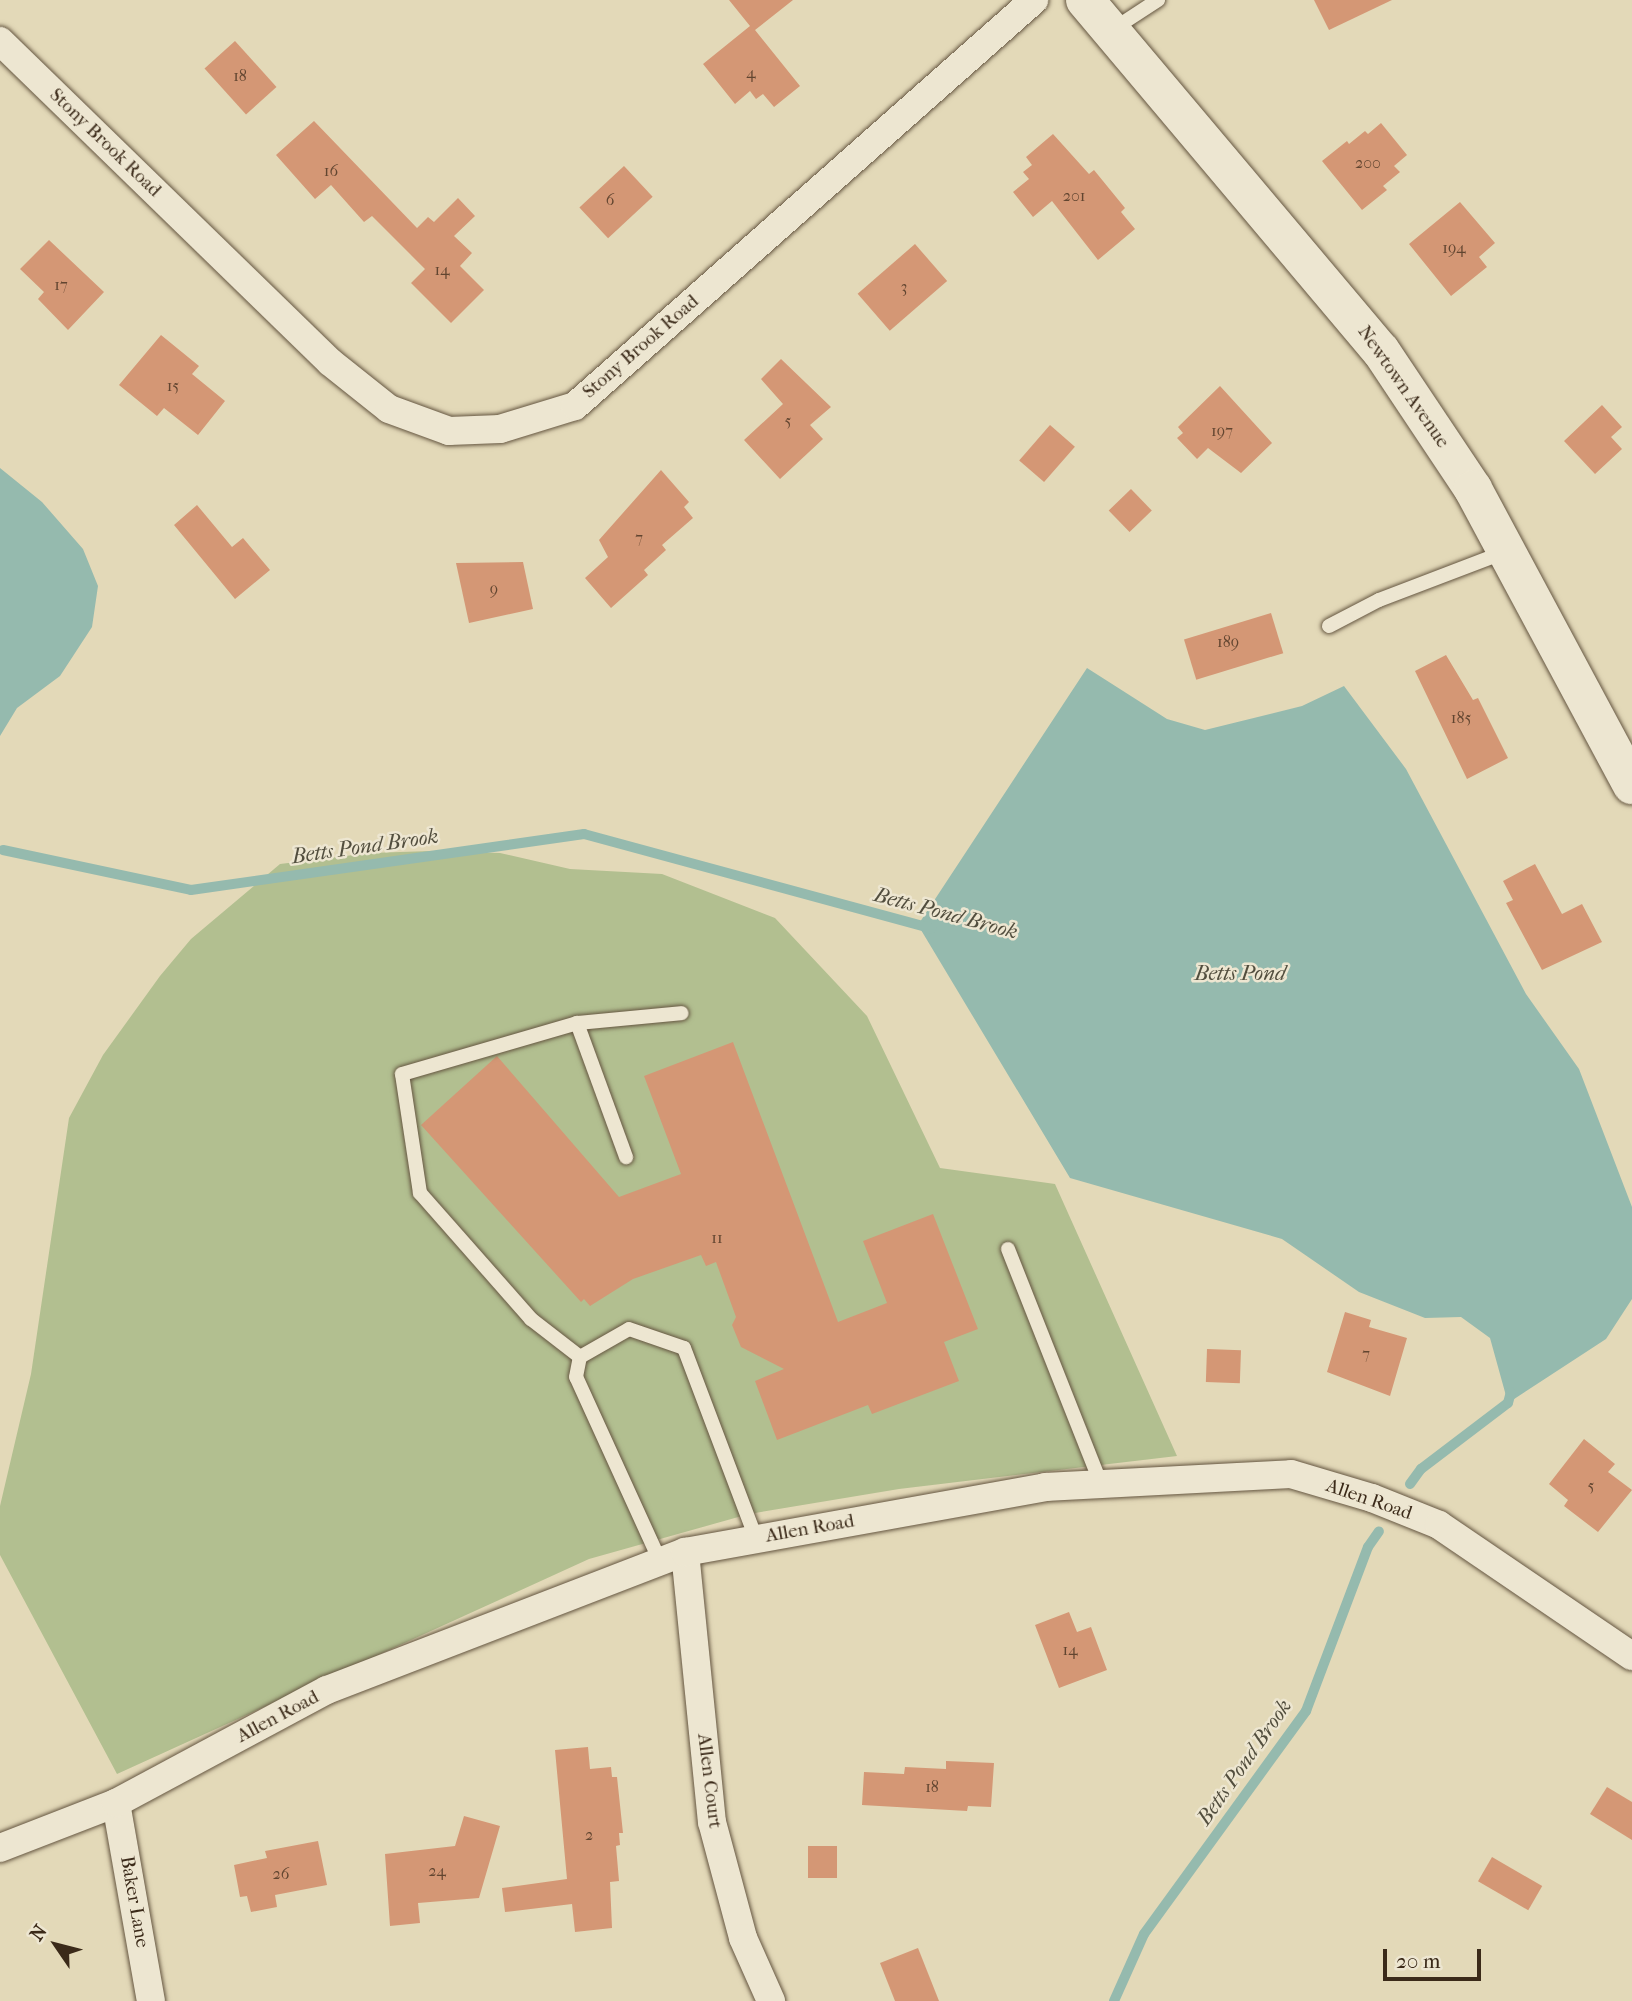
<!DOCTYPE html>
<html>
<head>
<meta charset="utf-8">
<style>
  body { margin:0 }
  #map { position:relative; width:1632px; height:2001px; overflow:hidden; background:#e3d9b8; font-family:"IM FELL French Canon",serif }
  div>[style] { position:absolute }
  .green>* { inset:0; background:#b2bf90 }
  .water>* { inset:0; background:#95baae }
  .stream>* { height:10px; margin:-5px; padding:0 5px; transform-origin:5px; border-radius:5px; background:#95baae }
  .building>* { inset:0; background:#d49775; transform-origin:0 0 }
  .roads { filter:drop-shadow(0 0 2px #655641) drop-shadow(0 0 2px #655641) }
  .lane>* { height:14px; margin:-7px; padding:0 7px; transform-origin:7px; border-radius:7px; background:#ede6d1 }
  .street>* { height:28px; margin:-14px; padding:0 14px; transform-origin:14px; border-radius:14px; background:#ede6d1 }
  .secondary>* { height:38px; margin:-19px; padding:0 19px; transform-origin:19px; border-radius:19px; background:#ede6d1 }
  span { translate:-50% -50%; white-space:nowrap; text-align:center; line-height:1.15; -webkit-text-stroke:5px #ede6d1; paint-order:stroke }
  .number-label { font-size:16px; color:#614530 }
  .number-label span { -webkit-text-stroke-width:0 }
  .street-label { font-size:19px; color:#3b2a19 }
  .water-label { font-size:21px; color:#524e3e; font-style:italic }
  .north { position:absolute; left:21px; top:1910px; width:70px; height:70px; -webkit-text-stroke:5px #ede6d1; paint-order:stroke; rotate:305deg; font-size:19px; font-weight:700; line-height:28px; text-align:center; color:#3b2a19 }
  .north::after { content:''; display:block; margin:auto; width:24px; height:32px; background:#3b2a19; clip-path:polygon(50% 0,100% 100%,50% 72%,0 100%) }
  .scale { position:absolute; left:1383px; top:1949px; width:98px; height:32px; box-sizing:border-box; border:4px solid #3b2a19; border-top:0; padding-left:9px; font-size:21px; line-height:24px; white-space:nowrap; color:#3b2a19; -webkit-text-stroke:5px #ede6d1; paint-order:stroke }
</style>
</head>
<body>
<div id="map">
  <div class="green">
    <i style="clip-path:polygon(431px 851px,500px 853px,570px 869px,662px 874px,775px 918px,867px 1016px,940px 1168px,1055px 1184px,1177px 1456px,899px 1489px,749px 1514px,589px 1559px,117px 1774px,0 1555px,0 1506px,31px 1374px,69px 1118px,103px 1055px,160px 976px,191px 939px,280px 864px,370px 853px)"></i>
  </div>
  <div class="water">
    <i style="clip-path:polygon(0 468px,42px 502px,83px 549px,98px 586px,92px 627px,60px 676px,17px 708px,0 736px)"></i>
    <i style="clip-path:polygon(1087px 668px,1167px 719px,1205px 730px,1302px 706px,1344px 686px,1406px 769px,1526px 994px,1579px 1069px,1632px 1207px,1632px 1299px,1606px 1339px,1508px 1403px,1490px 1338px,1461px 1317px,1425px 1318px,1359px 1292px,1282px 1239px,1070px 1178px,918px 925px)"></i>
  </div>
  <div class="stream">
    <i style="left:3px;top:850px;width:192px;rotate:12deg"></i>
    <i style="left:191px;top:890px;width:397px;rotate:-8.1deg"></i>
    <i style="left:584px;top:834px;width:360px;rotate:15.2deg"></i>
    <i style="left:1410px;top:1484px;width:19px;rotate:-54deg"></i>
    <i style="left:1421px;top:1469px;width:109px;rotate:-37.2deg"></i>
    <i style="left:1508px;top:1403px;width:11px;rotate:-75deg"></i>
    <i style="left:1114px;top:2001px;width:73px;rotate:-65.9deg"></i>
    <i style="left:1144px;top:1934px;width:276px;rotate:-54deg"></i>
    <i style="left:1306px;top:1711px;width:175px;rotate:-69.3deg"></i>
    <i style="left:1368px;top:1547px;width:19px;rotate:-55deg"></i>
  </div>
  <div class="building">
    <i style="clip-path:polygon(729px 0,793px 0,755px 30px,800px 86px,774px 107px,763px 94px,756px 99px,750px 91px,735px 104px,703px 64px,750px 26px)"></i>
    <i style="clip-path:polygon(1314px 0,1392px 0,1329px 30px)"></i>
    <i style="left:235px;top:41px;width:62px;height:41px;rotate:48deg"></i>
    <i style="clip-path:polygon(314px 121px,417px 228px,428px 217px,434px 222px,458px 198px,475px 216px,454px 236px,472px 253px,460px 266px,484px 290px,451px 323px,411px 283px,425px 269px,372px 216px,364px 222px,331px 185px,315px 199px,276px 155px)"></i>
    <i style="clip-path:polygon(1381px 123px,1407px 155px,1394px 166px,1400px 172px,1383px 186px,1387px 190px,1362px 210px,1322px 161px,1347px 141px,1349px 144px,1365px 131px,1368px 134px)"></i>
    <i style="clip-path:polygon(1053px 134px,1089px 174px,1094px 170px,1125px 208px,1121px 212px,1135px 229px,1098px 260px,1052px 201px,1033px 217px,1013px 192px,1029px 179px,1023px 172px,1032px 165px,1026px 157px)"></i>
    <i style="left:624px;top:166px;width:42px;height:61px;rotate:47deg"></i>
    <i style="clip-path:polygon(1460px 202px,1495px 243px,1479px 257px,1487px 267px,1451px 296px,1409px 244px)"></i>
    <i style="clip-path:polygon(49px 240px,104px 292px,68px 330px,38px 299px,44px 292px,20px 269px)"></i>
    <i style="left:915px;top:244px;width:49px;height:76px;rotate:49deg"></i>
    <i style="clip-path:polygon(161px 335px,199px 366px,192px 374px,225px 401px,198px 435px,164px 408px,157px 416px,119px 385px)"></i>
    <i style="clip-path:polygon(781px 359px,831px 407px,810px 425px,823px 439px,780px 479px,744px 440px,783px 404px,761px 379px)"></i>
    <i style="clip-path:polygon(1220px 386px,1272px 443px,1241px 473px,1208px 448px,1197px 459px,1177px 438px,1183px 433px,1178px 427px)"></i>
    <i style="clip-path:polygon(1602px 405px,1622px 427px,1611px 437px,1622px 449px,1595px 474px,1564px 441px)"></i>
    <i style="left:1050px;top:425px;width:33px;height:47px;rotate:41deg"></i>
    <i style="clip-path:polygon(661px 470px,689px 502px,684px 507px,693px 518px,662px 545px,666px 550px,644px 570px,648px 575px,611px 608px,585px 578px,608px 557px,599px 540px)"></i>
    <i style="left:1131px;top:489px;width:30px;height:31px;rotate:46deg"></i>
    <i style="clip-path:polygon(197px 505px,232px 547px,243px 538px,270px 570px,235px 599px,174px 525px)"></i>
    <i style="clip-path:polygon(523px 562px,533px 609px,469px 623px,456px 563px)"></i>
    <i style="left:1271px;top:613px;width:42px;height:91px;rotate:73deg"></i>
    <i style="clip-path:polygon(1446px 655px,1473px 700px,1478px 698px,1508px 758px,1467px 779px,1415px 671px)"></i>
    <i style="clip-path:polygon(1535px 864px,1562px 914px,1582px 904px,1602px 942px,1542px 970px,1506px 903px,1513px 900px,1503px 881px)"></i>
    <i style="clip-path:polygon(733px 1042px,838px 1322px,887px 1303px,863px 1241px,933px 1214px,978px 1329px,944px 1342px,959px 1381px,872px 1414px,868px 1405px,777px 1440px,755px 1381px,784px 1369px,741px 1347px,732px 1325px,736px 1317px,716px 1262px,706px 1266px,701px 1255px,633px 1279px,590px 1306px,584px 1299px,581px 1302px,421px 1125px,497px 1056px,619px 1197px,681px 1174px,644px 1076px)"></i>
    <i style="clip-path:polygon(1345px 1312px,1371px 1320px,1369px 1327px,1407px 1338px,1390px 1396px,1327px 1372px)"></i>
    <i style="left:1207px;top:1349px;width:34px;height:33px;rotate:2deg"></i>
    <i style="clip-path:polygon(1584px 1439px,1615px 1464px,1608px 1472px,1632px 1490px,1598px 1532px,1564px 1506px,1568px 1500px,1549px 1484px)"></i>
    <i style="clip-path:polygon(1069px 1612px,1077px 1632px,1091px 1627px,1107px 1670px,1059px 1688px,1035px 1625px)"></i>
    <i style="clip-path:polygon(588px 1747px,590px 1769px,611px 1767px,612px 1777px,617px 1777px,623px 1833px,619px 1833px,620px 1845px,616px 1846px,619px 1881px,610px 1882px,612px 1928px,575px 1932px,572px 1904px,505px 1912px,502px 1888px,567px 1879px,555px 1750px)"></i>
    <i style="clip-path:polygon(946px 1761px,994px 1763px,991px 1807px,968px 1806px,967px 1811px,862px 1805px,864px 1772px,904px 1774px,905px 1767px,946px 1769px)"></i>
    <i style="clip-path:polygon(1607px 1787px,1632px 1802px,1632px 1840px,1590px 1814px)"></i>
    <i style="clip-path:polygon(464px 1816px,500px 1826px,479px 1898px,418px 1903px,420px 1923px,390px 1926px,385px 1854px,455px 1846px)"></i>
    <i style="clip-path:polygon(318px 1841px,327px 1885px,275px 1895px,277px 1907px,251px 1912px,247px 1896px,240px 1897px,234px 1865px,267px 1858px,265px 1851px)"></i>
    <i style="left:808px;top:1846px;width:29px;height:32px"></i>
    <i style="left:1492px;top:1857px;width:58px;height:28px;rotate:30deg"></i>
    <i style="clip-path:polygon(918px 1948px,939px 2001px,895px 2001px,880px 1963px)"></i>
  </div>
  <div class="roads">
    <div class="lane">
      <i style="left:1112px;top:30px;width:55px;rotate:-33.1deg"></i>
      <i style="left:1329px;top:626px;width:56px;rotate:-27.5deg"></i>
      <i style="left:1379px;top:600px;width:135px;rotate:-20.9deg"></i>
      <i style="left:577px;top:1023px;width:105px;rotate:-5.4deg"></i>
      <i style="left:1008px;top:1249px;width:253px;rotate:68.4deg"></i>
      <i style="left:580px;top:1357px;width:62px;rotate:-142.2deg"></i>
      <i style="left:531px;top:1319px;width:168px;rotate:-131.4deg"></i>
      <i style="left:420px;top:1193px;width:120px;rotate:-98.6deg"></i>
      <i style="left:402px;top:1074px;width:182px;rotate:-16.2deg"></i>
      <i style="left:577px;top:1023px;width:143px;rotate:69.9deg"></i>
      <i style="left:660px;top:1561px;width:202px;rotate:-114.5deg"></i>
      <i style="left:576px;top:1377px;width:20px;rotate:-79deg"></i>
      <i style="left:580px;top:1357px;width:56px;rotate:-29.7deg"></i>
      <i style="left:629px;top:1329px;width:58px;rotate:19.1deg"></i>
      <i style="left:684px;top:1348px;width:204px;rotate:69.3deg"></i>
    </div>
    <div class="street">
      <i style="left:0;top:41px;width:460px;rotate:44.2deg"></i>
      <i style="left:330px;top:362px;width:75px;rotate:38.5deg"></i>
      <i style="left:389px;top:409px;width:64px;rotate:20.1deg"></i>
      <i style="left:449px;top:431px;width:51px;rotate:-2.2deg"></i>
      <i style="left:500px;top:429px;width:78px;rotate:-17deg"></i>
      <i style="left:575px;top:406px;width:613px;rotate:-41.49deg"></i>
      <i style="left:685px;top:1552px;width:271px;rotate:84.3deg"></i>
      <i style="left:712px;top:1822px;width:120px;rotate:75deg"></i>
      <i style="left:743px;top:1938px;width:69px;rotate:66deg"></i>
      <i style="left:116px;top:1803px;width:201px;rotate:80deg"></i>
      <i style="left:0;top:1848px;width:124px;rotate:-21.2deg"></i>
      <i style="left:116px;top:1803px;width:239px;rotate:-28.2deg"></i>
      <i style="left:327px;top:1690px;width:384px;rotate:-21.1deg"></i>
      <i style="left:685px;top:1552px;width:366px;rotate:-10.2deg"></i>
      <i style="left:1045px;top:1487px;width:246px;rotate:-3deg"></i>
      <i style="left:1291px;top:1474px;width:84px;rotate:16.5deg"></i>
      <i style="left:1372px;top:1498px;width:72px;rotate:21.9deg"></i>
      <i style="left:1439px;top:1525px;width:233px;rotate:34.2deg"></i>
    </div>
    <div class="secondary">
      <i style="left:1085px;top:0;width:459px;rotate:49.9deg"></i>
      <i style="left:1381px;top:351px;width:166px;rotate:56.3deg"></i>
      <i style="left:1473px;top:489px;width:336px;rotate:61.8deg"></i>
    </div>
  </div>
  <div class="number-label">
    <span style="left:751px;top:73px">4</span>
    <span style="left:240px;top:76px">18</span>
    <span style="left:1368px;top:163px">200</span>
    <span style="left:331px;top:171px">16</span>
    <span style="left:1074px;top:196px">201</span>
    <span style="left:610px;top:200px">6</span>
    <span style="left:1454px;top:248px">194</span>
    <span style="left:442px;top:270px">14</span>
    <span style="left:61px;top:285px">17</span>
    <span style="left:904px;top:287px">3</span>
    <span style="left:173px;top:386px">15</span>
    <span style="left:788px;top:421px">5</span>
    <span style="left:1222px;top:431px">197</span>
    <span style="left:639px;top:538px">7</span>
    <span style="left:494px;top:589px">9</span>
    <span style="left:1228px;top:642px">189</span>
    <span style="left:1461px;top:718px">185</span>
    <span style="left:717px;top:1238px">11</span>
    <span style="left:1366px;top:1354px">7</span>
    <span style="left:1591px;top:1486px">5</span>
    <span style="left:1070px;top:1650px">14</span>
    <span style="left:932px;top:1787px">18</span>
    <span style="left:589px;top:1835px">2</span>
    <span style="left:437px;top:1871px">24</span>
    <span style="left:281px;top:1874px">26</span>
  </div>
  <div class="street-label">
    <span style="left:105px;top:143px;rotate:44deg">Stony Brook Road</span>
    <span style="left:641px;top:347px;rotate:-41deg">Stony Brook Road</span>
    <span style="left:1403px;top:387px;rotate:55deg">Newtown Avenue</span>
    <span style="left:1369px;top:1500px;rotate:19deg">Allen Road</span>
    <span style="left:810px;top:1529px;rotate:-10deg">Allen Road</span>
    <span style="left:278px;top:1717px;rotate:-28deg">Allen Road</span>
    <span style="left:709px;top:1781px;rotate:83deg">Allen Court</span>
    <span style="left:134px;top:1902px;rotate:80deg">Baker Lane</span>
  </div>
  <div class="water-label">
    <span style="left:365px;top:846px;rotate:-8deg">Betts Pond Brook</span>
    <span style="left:946px;top:913px;rotate:15deg">Betts Pond Brook</span>
    <span style="left:1240px;top:973px">Betts Pond</span>
    <span style="left:1244px;top:1762px;rotate:-55deg">Betts Pond Brook</span>
  </div>
  <div class="north">N</div>
  <div class="scale">20 m</div>
</div>
</body>
</html>
